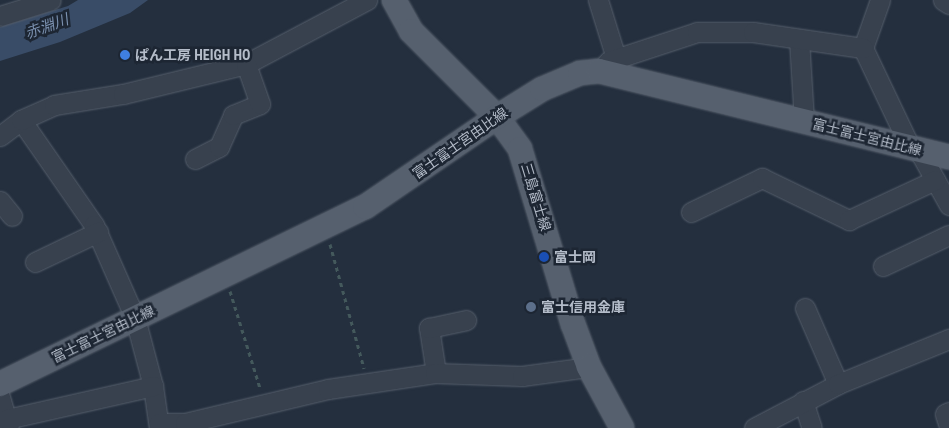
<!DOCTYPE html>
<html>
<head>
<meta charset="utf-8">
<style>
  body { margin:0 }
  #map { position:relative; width:949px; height:428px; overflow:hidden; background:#242f3e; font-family:"Roboto Condensed","Noto Sans JP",sans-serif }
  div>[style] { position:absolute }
  .water>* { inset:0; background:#394c67 }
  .path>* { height:3px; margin-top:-1.5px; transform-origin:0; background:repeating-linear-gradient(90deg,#44595c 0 4px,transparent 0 8px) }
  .roads { filter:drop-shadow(0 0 1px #565f6c) drop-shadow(0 0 1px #565f6c) }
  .minor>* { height:19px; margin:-9.5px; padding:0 9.5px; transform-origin:9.5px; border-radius:9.5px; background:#38414e }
  .major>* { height:24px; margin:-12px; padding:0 12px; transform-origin:12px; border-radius:12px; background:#56606e }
  .dots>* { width:14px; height:14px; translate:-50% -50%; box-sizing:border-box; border:2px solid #1d2633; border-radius:50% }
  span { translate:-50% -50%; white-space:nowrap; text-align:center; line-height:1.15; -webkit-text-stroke:5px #1d2633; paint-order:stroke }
  .poi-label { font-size:14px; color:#b4bcc9; font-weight:700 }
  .left { translate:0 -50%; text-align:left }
  .street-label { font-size:14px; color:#b4bcc9 }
  .water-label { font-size:15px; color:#7c92b1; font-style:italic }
</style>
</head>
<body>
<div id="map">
  <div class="water">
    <i style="clip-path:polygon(78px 0,148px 0,130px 13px,60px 42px,0 61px,0 27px,68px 6px)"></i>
  </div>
  <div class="path">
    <i style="left:330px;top:244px;width:129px;rotate:74.7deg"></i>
    <i style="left:230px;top:291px;width:102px;rotate:72.8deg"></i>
  </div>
  <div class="roads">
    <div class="minor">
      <i style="left:598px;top:0;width:61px;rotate:72.8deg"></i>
      <i style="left:880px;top:0;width:51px;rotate:109.5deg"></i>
      <i style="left:863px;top:48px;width:112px;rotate:64.6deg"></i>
      <i style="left:943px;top:0;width:7px;rotate:34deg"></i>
      <i style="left:0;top:16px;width:53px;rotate:-17.4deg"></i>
      <i style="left:799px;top:39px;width:82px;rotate:86.5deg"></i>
      <i style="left:599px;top:71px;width:14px;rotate:-45deg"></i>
      <i style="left:609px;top:61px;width:93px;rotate:-18.2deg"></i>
      <i style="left:697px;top:32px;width:56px"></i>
      <i style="left:753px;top:32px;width:111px;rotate:8.3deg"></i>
      <i style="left:21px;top:120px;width:128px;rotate:55.2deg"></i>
      <i style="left:94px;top:225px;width:102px;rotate:66.2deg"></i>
      <i style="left:135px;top:318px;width:70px;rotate:75.2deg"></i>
      <i style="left:153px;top:386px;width:42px;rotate:81.9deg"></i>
      <i style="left:0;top:136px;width:26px;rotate:-37deg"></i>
      <i style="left:21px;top:120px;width:36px;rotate:-24deg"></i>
      <i style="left:54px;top:105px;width:70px;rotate:-9.1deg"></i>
      <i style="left:123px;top:94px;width:127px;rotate:-13.7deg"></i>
      <i style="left:246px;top:64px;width:137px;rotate:-27.9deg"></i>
      <i style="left:919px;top:151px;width:62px;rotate:60.9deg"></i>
      <i style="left:195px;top:159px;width:27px;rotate:-27deg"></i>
      <i style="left:219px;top:147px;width:35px;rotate:-66deg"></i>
      <i style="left:233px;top:115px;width:29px;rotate:-22deg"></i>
      <i style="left:260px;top:104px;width:42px;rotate:-109.3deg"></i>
      <i style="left:0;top:201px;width:19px;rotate:51deg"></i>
      <i style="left:691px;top:212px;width:79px;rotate:-25.6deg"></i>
      <i style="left:762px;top:178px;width:97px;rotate:25.8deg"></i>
      <i style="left:849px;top:220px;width:95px;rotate:-24.9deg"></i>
      <i style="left:35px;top:262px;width:70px;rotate:-25.5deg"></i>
      <i style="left:883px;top:266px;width:73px;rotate:-25.2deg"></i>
      <i style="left:805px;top:308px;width:83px;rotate:66.5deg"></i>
      <i style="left:436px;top:373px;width:46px;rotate:-98.8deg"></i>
      <i style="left:429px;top:328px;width:38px;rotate:-12deg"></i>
      <i style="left:0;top:397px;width:32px;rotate:74deg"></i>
      <i style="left:803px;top:401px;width:28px;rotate:72deg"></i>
      <i style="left:949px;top:412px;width:4px;rotate:153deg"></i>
      <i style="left:945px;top:414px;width:13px;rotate:72deg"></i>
      <i style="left:7px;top:419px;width:150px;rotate:-12.7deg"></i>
      <i style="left:159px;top:423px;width:26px"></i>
      <i style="left:185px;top:423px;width:147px;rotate:-13.4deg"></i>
      <i style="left:328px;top:389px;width:108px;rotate:-8.5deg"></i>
      <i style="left:435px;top:373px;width:87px;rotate:2deg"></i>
      <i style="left:522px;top:376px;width:68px;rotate:-7.7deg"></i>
      <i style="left:754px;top:428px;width:95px;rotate:-27.6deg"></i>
      <i style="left:838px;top:384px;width:120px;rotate:-22.1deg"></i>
    </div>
    <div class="major">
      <i style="left:394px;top:0;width:35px;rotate:61deg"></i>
      <i style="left:411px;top:31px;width:122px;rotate:45deg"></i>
      <i style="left:497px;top:117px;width:39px;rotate:54deg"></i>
      <i style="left:520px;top:149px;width:183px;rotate:73.2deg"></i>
      <i style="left:573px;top:324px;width:46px;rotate:69.6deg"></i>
      <i style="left:589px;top:367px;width:69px;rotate:61.6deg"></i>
      <i style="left:0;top:384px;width:406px;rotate:-25.9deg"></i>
      <i style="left:365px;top:207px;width:160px;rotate:-34.3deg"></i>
      <i style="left:497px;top:117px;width:53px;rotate:-31.9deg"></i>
      <i style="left:542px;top:89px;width:41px;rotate:-22.8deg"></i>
      <i style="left:580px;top:73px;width:19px;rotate:-6deg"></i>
      <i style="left:599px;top:71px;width:360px;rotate:13.8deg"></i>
    </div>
  </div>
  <div class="dots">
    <i style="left:125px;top:55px;background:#3f7fe0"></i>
    <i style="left:544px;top:257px;background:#1a4fb4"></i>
    <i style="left:531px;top:307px;background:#5c6f8a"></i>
  </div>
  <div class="poi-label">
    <span class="left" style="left:135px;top:55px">ぱん工房 HEIGH HO</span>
    <span class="left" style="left:554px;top:257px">富士岡</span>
    <span class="left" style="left:541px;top:307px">富士信用金庫</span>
  </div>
  <div class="street-label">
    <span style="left:867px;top:137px;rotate:14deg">富士富士宮由比線</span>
    <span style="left:460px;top:143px;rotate:-35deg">富士富士宮由比線</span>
    <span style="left:536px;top:197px;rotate:73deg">三島富士線</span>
    <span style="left:103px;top:334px;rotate:-26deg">富士富士宮由比線</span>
  </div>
  <div class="water-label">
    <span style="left:47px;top:27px;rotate:-20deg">赤淵川</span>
  </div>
</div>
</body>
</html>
